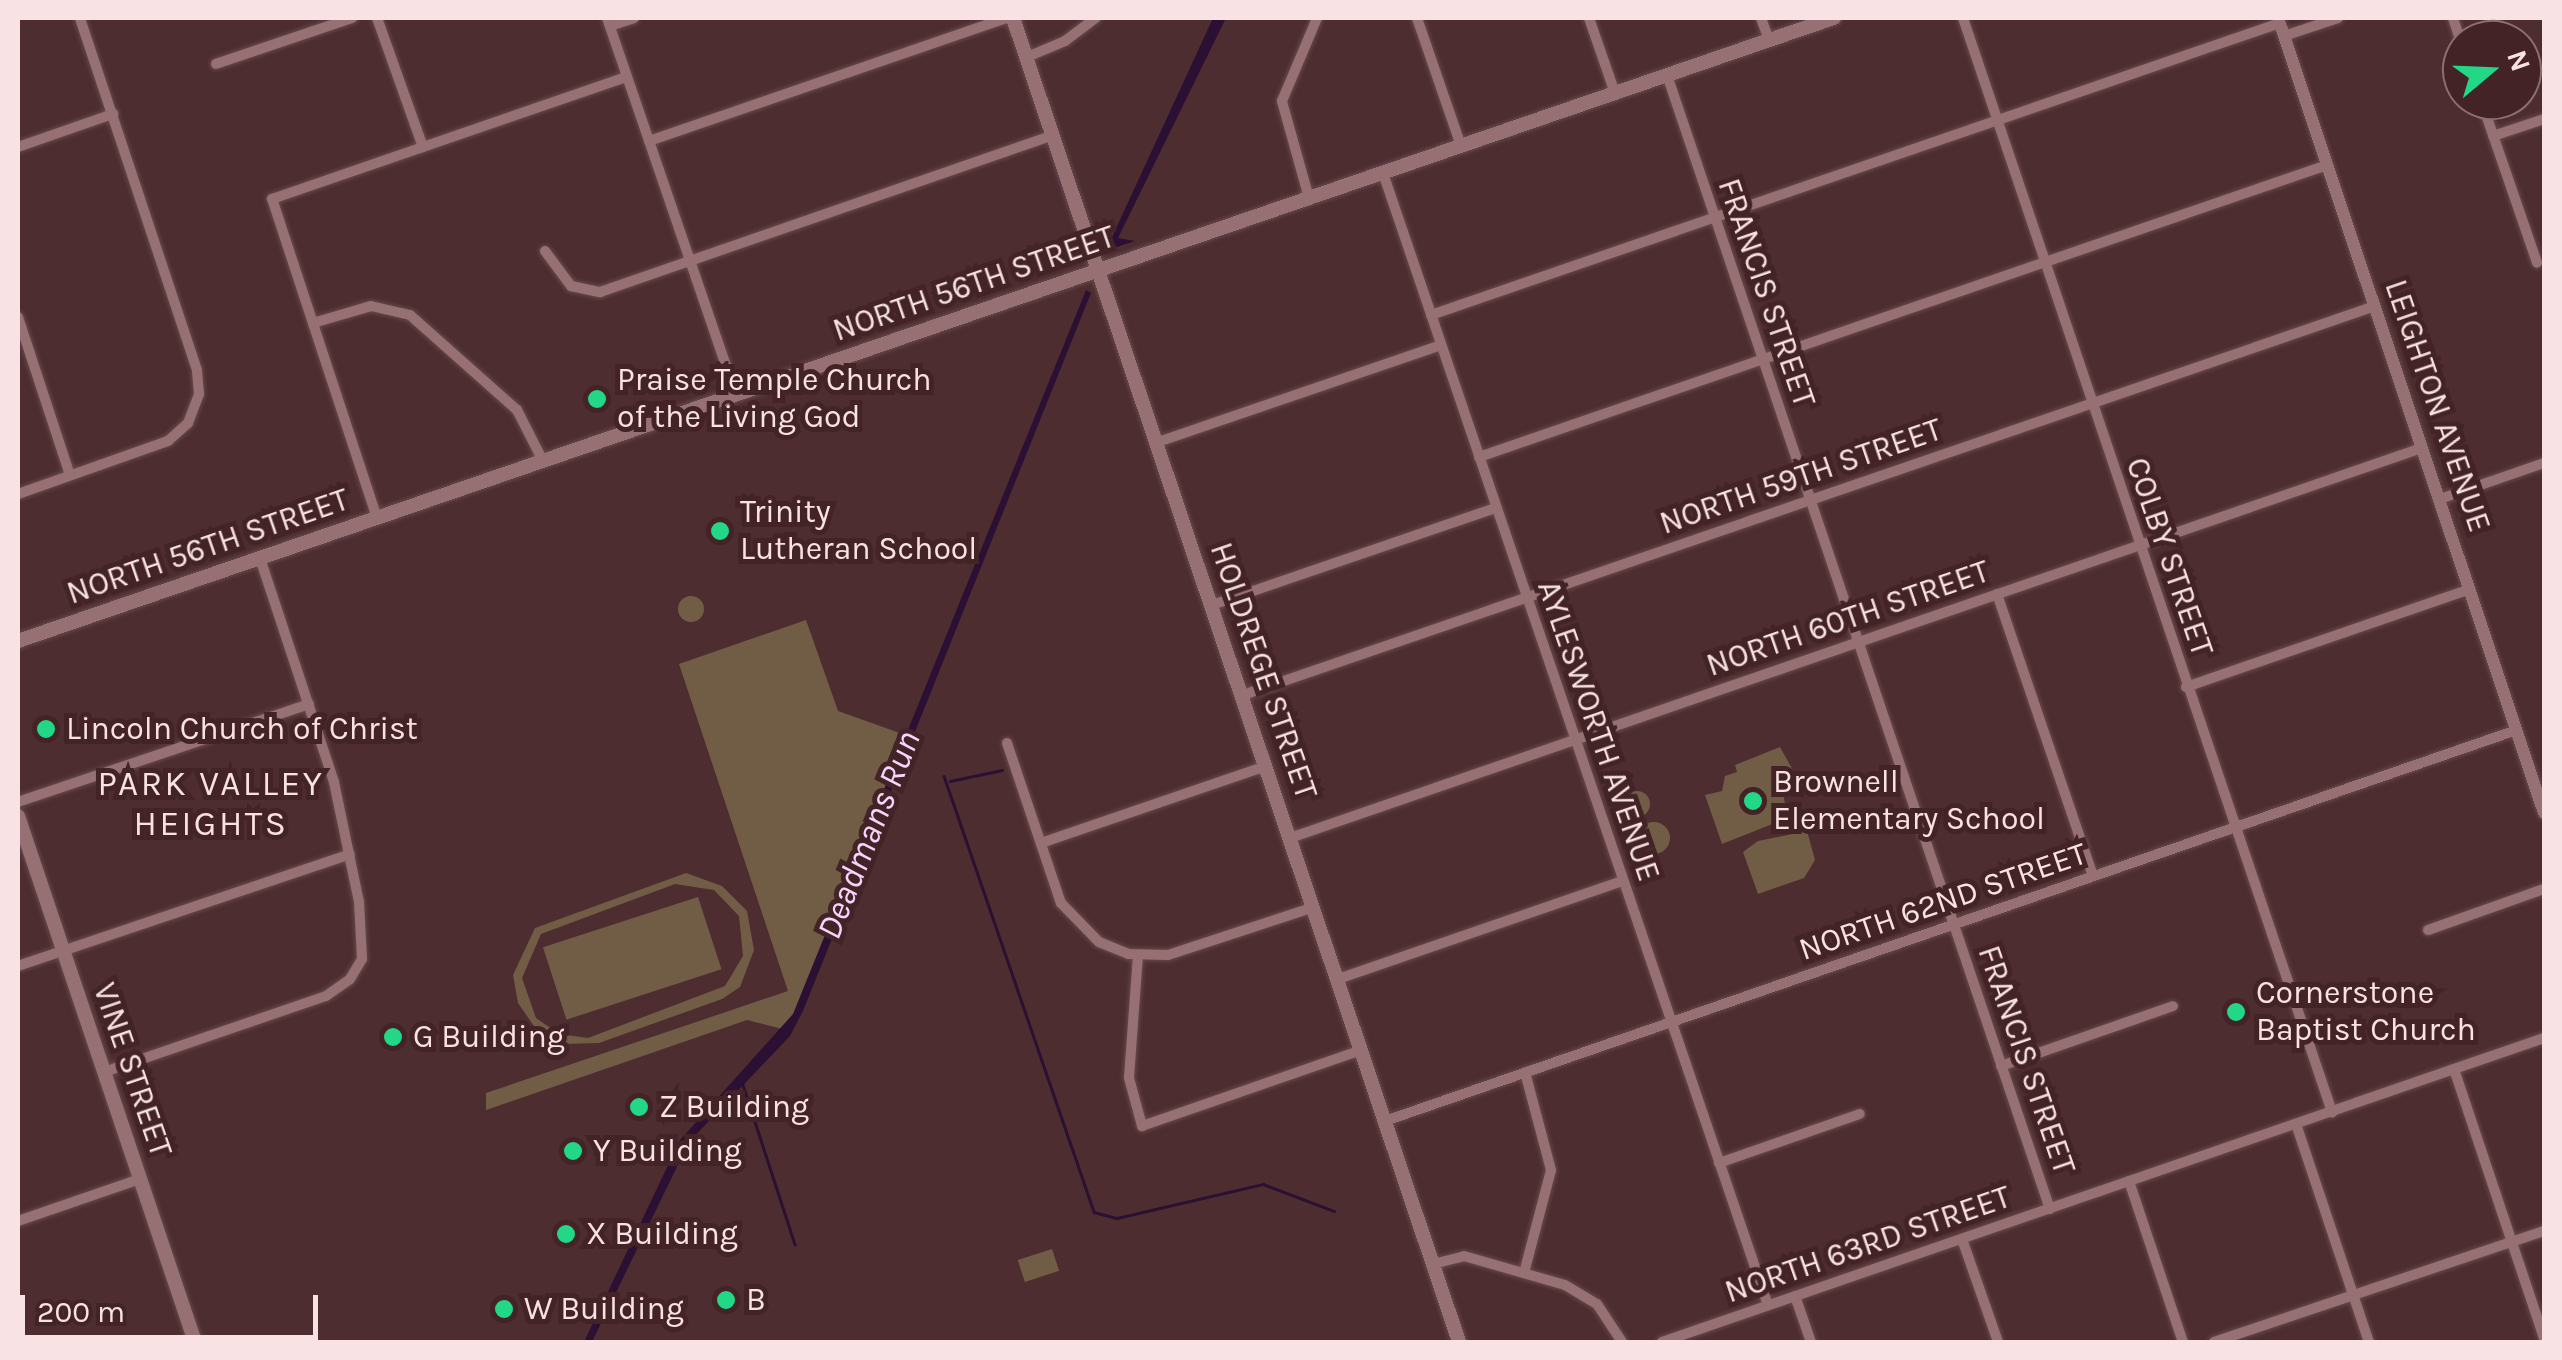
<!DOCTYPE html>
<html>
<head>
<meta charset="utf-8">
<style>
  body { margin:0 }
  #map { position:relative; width:2562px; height:1360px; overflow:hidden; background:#4e2d30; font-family:Karla,sans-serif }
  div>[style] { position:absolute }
  .green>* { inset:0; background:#715d46; transform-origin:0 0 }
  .round { border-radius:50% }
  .water>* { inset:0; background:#2b1034 }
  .stream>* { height:2.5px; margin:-1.25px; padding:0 1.25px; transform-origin:1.25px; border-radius:1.25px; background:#2b1034 }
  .roads { filter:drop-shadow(0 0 2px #654a4d) drop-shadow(0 0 2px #654a4d) }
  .minor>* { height:10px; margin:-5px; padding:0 5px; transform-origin:5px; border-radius:5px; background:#967072 }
  .tertiary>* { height:12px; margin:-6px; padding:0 6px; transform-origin:6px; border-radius:6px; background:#967072 }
  .secondary>* { height:14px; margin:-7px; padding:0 7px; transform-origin:7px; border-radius:7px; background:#967072 }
  .dots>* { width:28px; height:28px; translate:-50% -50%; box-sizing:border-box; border:5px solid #432326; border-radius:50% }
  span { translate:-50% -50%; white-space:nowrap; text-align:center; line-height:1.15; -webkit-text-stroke:10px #432326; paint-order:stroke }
  .street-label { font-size:32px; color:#f8e2e3 }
  .poi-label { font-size:32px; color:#f8e2e3 }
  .left { translate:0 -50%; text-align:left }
  .neighbourhood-label { font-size:35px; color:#f8e2e3; letter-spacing:2.5px }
  .water-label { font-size:35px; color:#f3d5fd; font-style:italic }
  .frame { position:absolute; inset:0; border:20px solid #f8e2e3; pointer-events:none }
  .north { position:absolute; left:2442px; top:20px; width:100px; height:100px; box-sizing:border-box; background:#432326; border:2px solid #8b6f72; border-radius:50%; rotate:71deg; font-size:28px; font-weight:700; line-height:40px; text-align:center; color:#f8e2e3 }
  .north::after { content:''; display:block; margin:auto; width:35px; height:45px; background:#22d887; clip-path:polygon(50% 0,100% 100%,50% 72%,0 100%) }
  .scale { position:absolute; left:20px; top:1295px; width:298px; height:45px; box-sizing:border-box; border:5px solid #f8e2e3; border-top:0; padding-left:12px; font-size:30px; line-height:35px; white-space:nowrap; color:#f8e2e3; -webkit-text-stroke:8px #432326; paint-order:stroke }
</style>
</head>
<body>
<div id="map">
  <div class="green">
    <i class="round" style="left:678px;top:596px;width:26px;height:26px"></i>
    <i style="clip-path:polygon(806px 620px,838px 711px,911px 737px,790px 1031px,747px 1020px,486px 1110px,486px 1093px,788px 991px,679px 664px)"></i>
    <i style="clip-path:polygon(1780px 747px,1795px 774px,1782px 786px,1786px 810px,1780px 821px,1722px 844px,1705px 795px,1722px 791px,1725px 776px,1737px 772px,1735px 765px)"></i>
    <i class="round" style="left:1624px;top:791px;width:26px;height:26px"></i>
    <i class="round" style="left:1638px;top:822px;width:32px;height:32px"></i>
    <i style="clip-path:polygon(1807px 831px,1815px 860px,1804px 878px,1758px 894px,1743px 852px,1758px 841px)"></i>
    <i style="clip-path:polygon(evenodd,686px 873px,722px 886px,747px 911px,754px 950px,740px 987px,722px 999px,599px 1043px,562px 1044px,536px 1029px,518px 1003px,513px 975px,535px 928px,686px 873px,675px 884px,714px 890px,739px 916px,743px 956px,725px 986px,588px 1038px,559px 1034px,536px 1018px,522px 978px,541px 934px,675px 884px)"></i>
    <i style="left:698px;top:897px;width:76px;height:163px;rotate:72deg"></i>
    <i style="left:1052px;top:1249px;width:23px;height:36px;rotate:72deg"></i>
  </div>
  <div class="water">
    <i style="clip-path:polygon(1213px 18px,1226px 18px,1118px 238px,1135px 241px,1117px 247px,1104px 236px,1112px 237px)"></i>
    <i style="clip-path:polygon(1086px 290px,1091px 293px,803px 1011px,790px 1036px,689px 1142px,592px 1342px,584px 1342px,680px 1140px,793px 1014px)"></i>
  </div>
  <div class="stream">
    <i style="left:944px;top:776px;width:461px;rotate:71deg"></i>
    <i style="left:1094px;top:1212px;width:24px;rotate:15deg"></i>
    <i style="left:1117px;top:1218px;width:150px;rotate:-13.1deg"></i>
    <i style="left:1263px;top:1184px;width:76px;rotate:20.8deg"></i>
    <i style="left:950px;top:781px;width:53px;rotate:-11.9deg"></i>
    <i style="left:741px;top:1079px;width:174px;rotate:71.9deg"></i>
  </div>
  <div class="roads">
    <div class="minor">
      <i style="left:377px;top:18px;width:137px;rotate:70.4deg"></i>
      <i style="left:607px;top:18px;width:398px;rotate:71.1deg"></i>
      <i style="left:1417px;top:18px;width:135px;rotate:71deg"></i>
      <i style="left:1589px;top:18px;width:79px;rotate:70.9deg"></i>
      <i style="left:1761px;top:18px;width:23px;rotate:70deg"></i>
      <i style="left:1963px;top:18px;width:1155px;rotate:71.36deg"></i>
      <i style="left:2453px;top:18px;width:28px;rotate:72deg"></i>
      <i style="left:610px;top:26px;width:25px;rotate:-18deg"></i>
      <i style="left:2284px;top:36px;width:57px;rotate:-18.4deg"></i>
      <i style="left:1027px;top:57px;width:41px;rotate:-22.8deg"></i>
      <i style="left:1065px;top:41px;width:39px;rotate:-37deg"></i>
      <i style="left:216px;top:64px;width:144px;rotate:-18.7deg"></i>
      <i style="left:1667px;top:75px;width:1197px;rotate:71.34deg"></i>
      <i style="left:2481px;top:100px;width:172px;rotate:71deg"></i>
      <i style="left:2493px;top:136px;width:54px;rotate:-18.4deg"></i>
      <i style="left:649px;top:141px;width:378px;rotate:-19deg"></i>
      <i style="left:18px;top:147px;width:101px;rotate:-19.2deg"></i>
      <i style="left:1383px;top:173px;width:1196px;rotate:71.22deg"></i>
      <i style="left:1309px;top:198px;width:101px;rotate:-105.6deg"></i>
      <i style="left:1282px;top:101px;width:90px;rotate:-67.1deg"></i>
      <i style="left:545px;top:251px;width:44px;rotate:53.4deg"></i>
      <i style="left:571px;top:286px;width:30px;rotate:12deg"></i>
      <i style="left:600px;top:292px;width:479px;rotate:-19.1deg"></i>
      <i style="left:1431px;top:315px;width:898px;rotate:-18.98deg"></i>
      <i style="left:18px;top:317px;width:166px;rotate:71.8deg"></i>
      <i style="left:313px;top:323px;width:60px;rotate:-16.3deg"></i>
      <i style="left:371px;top:306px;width:40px;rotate:13deg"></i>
      <i style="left:410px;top:315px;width:143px;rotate:41.6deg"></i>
      <i style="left:517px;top:410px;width:57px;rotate:63deg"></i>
      <i style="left:1158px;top:442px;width:299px;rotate:-18.9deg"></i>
      <i style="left:1479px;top:457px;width:897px;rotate:-19deg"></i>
      <i style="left:18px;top:494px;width:159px;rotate:-19.5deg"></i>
      <i style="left:168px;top:441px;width:27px;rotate:-42deg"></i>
      <i style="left:188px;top:423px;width:31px;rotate:-69deg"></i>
      <i style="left:199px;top:394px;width:24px;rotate:-95deg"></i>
      <i style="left:197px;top:370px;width:371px;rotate:-108.4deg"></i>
      <i style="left:2440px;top:499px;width:110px;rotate:-19.1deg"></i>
      <i style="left:377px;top:518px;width:336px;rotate:-108.2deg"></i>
      <i style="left:272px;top:199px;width:375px;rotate:-19deg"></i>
      <i style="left:1997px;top:594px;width:298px;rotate:71.2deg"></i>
      <i style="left:1212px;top:605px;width:300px;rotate:-18.9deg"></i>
      <i style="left:2186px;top:687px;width:300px;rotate:-19deg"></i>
      <i style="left:1243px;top:695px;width:1197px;rotate:-18.96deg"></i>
      <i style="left:1007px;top:743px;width:169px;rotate:71.4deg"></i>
      <i style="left:1061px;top:903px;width:54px;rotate:45.7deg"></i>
      <i style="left:1099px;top:942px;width:31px;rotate:22deg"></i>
      <i style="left:1128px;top:954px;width:40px;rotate:1.4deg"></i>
      <i style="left:1168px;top:955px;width:154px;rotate:-18.2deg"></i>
      <i style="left:18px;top:802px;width:307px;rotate:-18.6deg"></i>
      <i style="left:1290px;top:838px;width:1197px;rotate:-19.01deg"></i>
      <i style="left:1041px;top:843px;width:238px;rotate:-18.9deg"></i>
      <i style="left:2428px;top:930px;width:123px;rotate:-19.5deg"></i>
      <i style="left:1138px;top:955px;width:123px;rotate:94.2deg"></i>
      <i style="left:1129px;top:1078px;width:50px;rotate:74.8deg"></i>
      <i style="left:1142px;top:1126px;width:233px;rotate:-19.1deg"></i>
      <i style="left:18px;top:966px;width:350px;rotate:-18.6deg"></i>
      <i style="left:1338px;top:979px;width:300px;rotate:-19deg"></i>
      <i style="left:2001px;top:1066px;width:182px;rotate:-19.2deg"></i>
      <i style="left:2454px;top:1069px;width:284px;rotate:71.5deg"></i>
      <i style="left:104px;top:1072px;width:235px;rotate:-18.9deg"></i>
      <i style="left:326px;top:996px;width:29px;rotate:-35deg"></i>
      <i style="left:350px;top:979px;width:23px;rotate:-59deg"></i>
      <i style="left:362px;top:959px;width:57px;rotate:-93deg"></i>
      <i style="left:359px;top:902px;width:123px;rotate:-101.8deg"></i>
      <i style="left:334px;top:782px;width:236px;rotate:-108.3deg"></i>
      <i style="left:1385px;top:1121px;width:1198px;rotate:-19.06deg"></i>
      <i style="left:2296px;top:1124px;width:230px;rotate:71.5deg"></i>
      <i style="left:1719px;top:1163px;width:149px;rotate:-19.2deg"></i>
      <i style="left:2129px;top:1181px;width:170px;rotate:71.5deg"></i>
      <i style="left:18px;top:1221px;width:129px;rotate:-19deg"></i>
      <i style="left:1962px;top:1239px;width:109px;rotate:70.7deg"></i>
      <i style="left:1433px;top:1264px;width:32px;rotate:-14deg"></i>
      <i style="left:1464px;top:1256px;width:105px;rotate:16deg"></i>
      <i style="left:1565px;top:1285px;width:37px;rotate:31deg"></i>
      <i style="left:1597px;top:1304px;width:45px;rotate:56.7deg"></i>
      <i style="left:1524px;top:1273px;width:106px;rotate:-75.3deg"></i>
      <i style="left:1551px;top:1170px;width:101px;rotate:-104.9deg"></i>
      <i style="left:1795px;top:1296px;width:49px;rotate:70.8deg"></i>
      <i style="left:1662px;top:1342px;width:933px;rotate:-19.02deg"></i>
      <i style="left:2214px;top:1342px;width:348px;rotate:-18.6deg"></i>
    </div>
    <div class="tertiary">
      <i style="left:2278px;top:18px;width:838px;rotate:71.5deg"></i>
    </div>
    <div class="secondary">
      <i style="left:1013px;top:18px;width:1397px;rotate:71.38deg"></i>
      <i style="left:18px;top:641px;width:1920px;rotate:-18.94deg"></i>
      <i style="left:18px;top:816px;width:555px;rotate:71.4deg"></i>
    </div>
  </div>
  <div class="dots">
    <i style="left:597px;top:399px;background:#22d887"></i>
    <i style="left:720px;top:531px;background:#22d887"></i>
    <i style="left:46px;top:729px;background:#22d887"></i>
    <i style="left:1753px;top:801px;background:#22d887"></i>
    <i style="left:2236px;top:1012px;background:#22d887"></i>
    <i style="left:393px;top:1037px;background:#22d887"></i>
    <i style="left:639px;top:1107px;background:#22d887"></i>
    <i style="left:573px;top:1151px;background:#22d887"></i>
    <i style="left:566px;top:1234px;background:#22d887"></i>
    <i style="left:726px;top:1300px;background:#22d887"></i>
    <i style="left:504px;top:1309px;background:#22d887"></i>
  </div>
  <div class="street-label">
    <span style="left:974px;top:284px;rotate:-19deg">NORTH 56TH STREET</span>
    <span style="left:1766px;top:293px;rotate:71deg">FRANCIS STREET</span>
    <span style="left:2437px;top:406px;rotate:71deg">LEIGHTON AVENUE</span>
    <span style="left:1801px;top:477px;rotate:-19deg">NORTH 59TH STREET</span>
    <span style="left:208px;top:547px;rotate:-19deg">NORTH 56TH STREET</span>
    <span style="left:2169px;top:557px;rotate:71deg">COLBY STREET</span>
    <span style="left:1848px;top:619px;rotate:-19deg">NORTH 60TH STREET</span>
    <span style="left:1263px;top:671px;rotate:71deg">HOLDREGE STREET</span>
    <span style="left:1598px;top:731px;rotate:71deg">AYLESWORTH AVENUE</span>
    <span style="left:1943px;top:902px;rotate:-19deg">NORTH 62ND STREET</span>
    <span style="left:2026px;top:1060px;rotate:71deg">FRANCIS STREET</span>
    <span style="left:132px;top:1070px;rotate:71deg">VINE STREET</span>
    <span style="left:1868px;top:1245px;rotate:-19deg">NORTH 63RD STREET</span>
  </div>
  <div class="poi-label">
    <span class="left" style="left:617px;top:399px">Praise Temple Church<br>of the Living God</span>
    <span class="left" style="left:740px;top:531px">Trinity<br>Lutheran School</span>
    <span class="left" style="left:66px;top:729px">Lincoln Church of Christ</span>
    <span class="left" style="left:1773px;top:801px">Brownell<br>Elementary School</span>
    <span class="left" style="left:2256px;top:1012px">Cornerstone<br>Baptist Church</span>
    <span class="left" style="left:413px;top:1037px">G Building</span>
    <span class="left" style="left:659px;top:1107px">Z Building</span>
    <span class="left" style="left:593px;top:1151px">Y Building</span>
    <span class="left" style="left:586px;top:1234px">X Building</span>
    <span class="left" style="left:746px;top:1300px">B</span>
    <span class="left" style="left:524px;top:1309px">W Building</span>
  </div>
  <div class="neighbourhood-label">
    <span style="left:211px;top:804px">PARK VALLEY<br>HEIGHTS</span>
  </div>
  <div class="water-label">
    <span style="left:869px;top:835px;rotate:-68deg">Deadmans Run</span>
  </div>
  <div class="frame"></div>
  <div class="north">N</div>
  <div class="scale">200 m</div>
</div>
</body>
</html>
